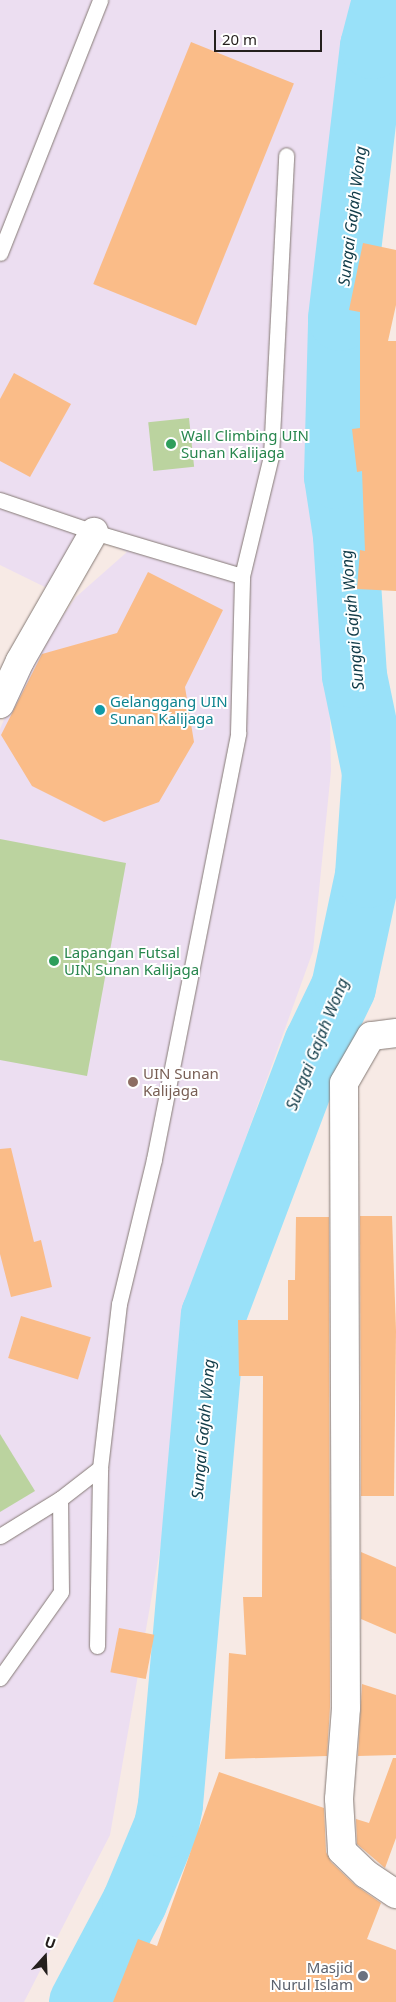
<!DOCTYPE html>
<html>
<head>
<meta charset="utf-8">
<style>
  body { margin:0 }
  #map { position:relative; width:396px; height:2002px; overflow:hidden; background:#f7eae5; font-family:"Noto Sans",sans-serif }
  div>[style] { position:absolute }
  .education>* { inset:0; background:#ecdef1 }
  .green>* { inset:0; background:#bbd39f; transform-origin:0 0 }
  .river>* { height:65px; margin:-32.5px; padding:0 32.5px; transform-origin:32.5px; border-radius:32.5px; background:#99e1f9 }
  .building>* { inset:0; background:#fabc88; transform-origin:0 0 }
  .roads { filter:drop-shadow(0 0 1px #857a75) drop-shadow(0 0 1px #857a75) }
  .lane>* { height:15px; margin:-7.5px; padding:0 7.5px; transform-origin:7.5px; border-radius:7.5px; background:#fff }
  .street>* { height:28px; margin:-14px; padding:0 14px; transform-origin:14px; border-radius:14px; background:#fff }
  .dots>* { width:14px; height:14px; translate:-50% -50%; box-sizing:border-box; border:2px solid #fff; border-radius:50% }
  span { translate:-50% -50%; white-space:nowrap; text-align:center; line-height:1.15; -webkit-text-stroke:4px #fff; paint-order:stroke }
  .leisure-label { font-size:15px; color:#27864d }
  .left { translate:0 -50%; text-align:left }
  .culture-label { font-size:15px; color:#0d838f }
  .education-label { font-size:15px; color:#785e54 }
  .worship-label { font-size:15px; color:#5b616d }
  .right { translate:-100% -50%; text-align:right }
  .water-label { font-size:16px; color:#103b48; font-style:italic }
  .north { position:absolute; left:20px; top:1932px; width:50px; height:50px; -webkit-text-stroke:4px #fff; paint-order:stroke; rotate:20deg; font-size:14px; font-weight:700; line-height:20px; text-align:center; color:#241f1d }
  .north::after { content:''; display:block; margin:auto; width:18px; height:22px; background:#241f1d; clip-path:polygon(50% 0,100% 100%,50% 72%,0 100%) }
  .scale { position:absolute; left:214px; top:30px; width:108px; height:22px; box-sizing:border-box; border:2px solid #241f1d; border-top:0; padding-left:6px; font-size:15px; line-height:18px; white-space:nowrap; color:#241f1d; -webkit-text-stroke:4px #fff; paint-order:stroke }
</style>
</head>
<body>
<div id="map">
  <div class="education">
    <i style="clip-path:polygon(0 0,376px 0,343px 131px,322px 340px,331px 771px,313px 951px,219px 1212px,110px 1835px,24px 2002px,0 2002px,0 729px,26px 668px,76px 597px,127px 552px,89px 535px,51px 590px,0 565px)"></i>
  </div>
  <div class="green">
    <i style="left:189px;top:418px;width:49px;height:41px;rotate:84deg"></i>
    <i style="clip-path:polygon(0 839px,126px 863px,87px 1076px,0 1060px)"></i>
    <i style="clip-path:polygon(0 1434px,35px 1491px,0 1512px)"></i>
  </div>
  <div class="river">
    <i style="left:81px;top:2002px;width:113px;rotate:-62.1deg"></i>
    <i style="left:134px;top:1902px;width:83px;rotate:-67.4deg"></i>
    <i style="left:166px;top:1825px;width:21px;rotate:-79deg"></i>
    <i style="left:170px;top:1804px;width:491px;rotate:-85deg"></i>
    <i style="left:213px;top:1315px;width:291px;rotate:-69.3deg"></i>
    <i style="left:316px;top:1043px;width:62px;rotate:-64.3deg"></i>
    <i style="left:343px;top:987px;width:115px;rotate:-77.9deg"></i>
    <i style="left:367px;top:875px;width:103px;rotate:-86.1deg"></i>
    <i style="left:374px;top:772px;width:99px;rotate:-101.7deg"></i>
    <i style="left:354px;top:675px;width:140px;rotate:-93.7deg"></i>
    <i style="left:345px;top:535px;width:60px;rotate:-98.7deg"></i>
    <i style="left:336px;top:476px;width:158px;rotate:-88.5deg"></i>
    <i style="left:340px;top:318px;width:274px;rotate:-83.3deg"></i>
    <i style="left:372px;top:46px;width:48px;rotate:-75.4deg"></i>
  </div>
  <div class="building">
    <i style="left:191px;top:42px;width:111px;height:261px;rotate:22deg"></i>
    <i style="clip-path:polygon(363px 243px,396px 250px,396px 305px,388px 341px,396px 341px,396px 591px,357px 589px,360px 550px,365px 551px,362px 471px,357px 472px,352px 429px,360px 428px,360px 312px,349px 310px)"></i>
    <i style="clip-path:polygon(14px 373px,71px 404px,30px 477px,0 461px,0 399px)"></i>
    <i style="clip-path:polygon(148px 572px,223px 610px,185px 687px,194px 742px,159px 802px,104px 822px,32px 786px,1px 735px,42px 654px,117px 633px)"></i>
    <i style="clip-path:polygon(11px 1148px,34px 1242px,41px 1240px,52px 1287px,11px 1297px,0 1254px,0 1149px)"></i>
    <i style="clip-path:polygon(360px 1216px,392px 1216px,396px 1331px,394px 1496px,361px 1496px)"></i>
    <i style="clip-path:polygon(296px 1217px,329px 1217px,330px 1707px,327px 1756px,225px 1759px,229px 1653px,246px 1655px,243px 1597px,262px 1597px,263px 1376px,239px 1376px,238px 1320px,288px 1320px,288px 1280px,295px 1280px)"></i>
    <i style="left:21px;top:1316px;width:73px;height:44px;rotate:17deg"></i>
    <i style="clip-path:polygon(361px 1552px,396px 1567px,396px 1634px,361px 1619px)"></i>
    <i style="left:119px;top:1628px;width:36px;height:45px;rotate:11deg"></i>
    <i style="clip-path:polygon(362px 1684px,396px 1695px,396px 1755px,358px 1756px)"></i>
    <i style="clip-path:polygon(393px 1758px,396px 1758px,396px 1838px,385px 1868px,357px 1844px,356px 1819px,369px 1823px)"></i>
    <i style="clip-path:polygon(219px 1772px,324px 1808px,326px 1852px,331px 1862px,355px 1885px,381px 1903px,367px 1939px,396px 1950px,396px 2002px,113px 2002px,138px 1939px,157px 1946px)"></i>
  </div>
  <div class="roads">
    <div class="lane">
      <i style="left:0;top:253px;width:272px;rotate:-68.4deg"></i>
      <i style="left:0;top:500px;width:99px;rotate:18.8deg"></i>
      <i style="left:94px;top:532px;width:154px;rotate:16.6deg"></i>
      <i style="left:0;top:1536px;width:70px;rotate:-31.7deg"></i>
      <i style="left:60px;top:1499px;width:51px;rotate:-37.8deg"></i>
      <i style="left:97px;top:1646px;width:178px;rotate:-89deg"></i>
      <i style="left:100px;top:1468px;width:165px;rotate:-83.4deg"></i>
      <i style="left:119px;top:1304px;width:149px;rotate:-76.4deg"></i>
      <i style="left:154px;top:1159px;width:434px;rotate:-78.8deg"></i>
      <i style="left:238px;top:733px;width:157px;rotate:-88.5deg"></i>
      <i style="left:242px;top:576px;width:123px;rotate:-76.4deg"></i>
      <i style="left:271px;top:456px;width:301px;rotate:-87.1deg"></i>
      <i style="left:0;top:1678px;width:105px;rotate:-54.7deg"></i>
      <i style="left:61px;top:1592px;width:93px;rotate:-90.6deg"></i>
    </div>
    <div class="street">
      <i style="left:0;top:704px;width:47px;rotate:-65.1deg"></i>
      <i style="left:20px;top:661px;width:149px;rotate:-60.2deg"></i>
      <i style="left:396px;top:1033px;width:25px;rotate:173deg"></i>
      <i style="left:371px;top:1036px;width:54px;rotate:119.9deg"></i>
      <i style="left:344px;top:1083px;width:625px;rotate:89.82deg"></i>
      <i style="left:346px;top:1708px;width:91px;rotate:94.4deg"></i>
      <i style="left:339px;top:1799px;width:52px;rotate:86.7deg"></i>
      <i style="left:342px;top:1851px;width:33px;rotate:44deg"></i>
      <i style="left:366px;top:1874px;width:36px;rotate:34deg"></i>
    </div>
  </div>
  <div class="dots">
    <i style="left:171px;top:444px;background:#2e9e5b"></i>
    <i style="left:100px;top:710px;background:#0f9aa8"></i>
    <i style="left:54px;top:961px;background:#2e9e5b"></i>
    <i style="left:133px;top:1082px;background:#8d6e63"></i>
    <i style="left:363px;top:1976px;background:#6b7280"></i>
  </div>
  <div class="leisure-label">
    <span class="left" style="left:181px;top:444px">Wall Climbing UIN<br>Sunan Kalijaga</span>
    <span class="left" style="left:64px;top:961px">Lapangan Futsal<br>UIN Sunan Kalijaga</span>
  </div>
  <div class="culture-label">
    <span class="left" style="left:110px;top:710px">Gelanggang UIN<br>Sunan Kalijaga</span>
  </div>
  <div class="education-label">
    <span class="left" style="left:143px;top:1082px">UIN Sunan<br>Kalijaga</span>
  </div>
  <div class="worship-label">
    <span class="right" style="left:353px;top:1976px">Masjid<br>Nurul Islam</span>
  </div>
  <div class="water-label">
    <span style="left:352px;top:216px;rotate:-83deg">Sungai Gajah Wong</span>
    <span style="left:352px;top:620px;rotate:-95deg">Sungai Gajah Wong</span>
    <span style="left:317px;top:1044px;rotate:-68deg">Sungai Gajah Wong</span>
    <span style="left:203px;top:1429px;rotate:-85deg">Sungai Gajah Wong</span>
  </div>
  <div class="north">U</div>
  <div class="scale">20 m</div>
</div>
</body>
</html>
